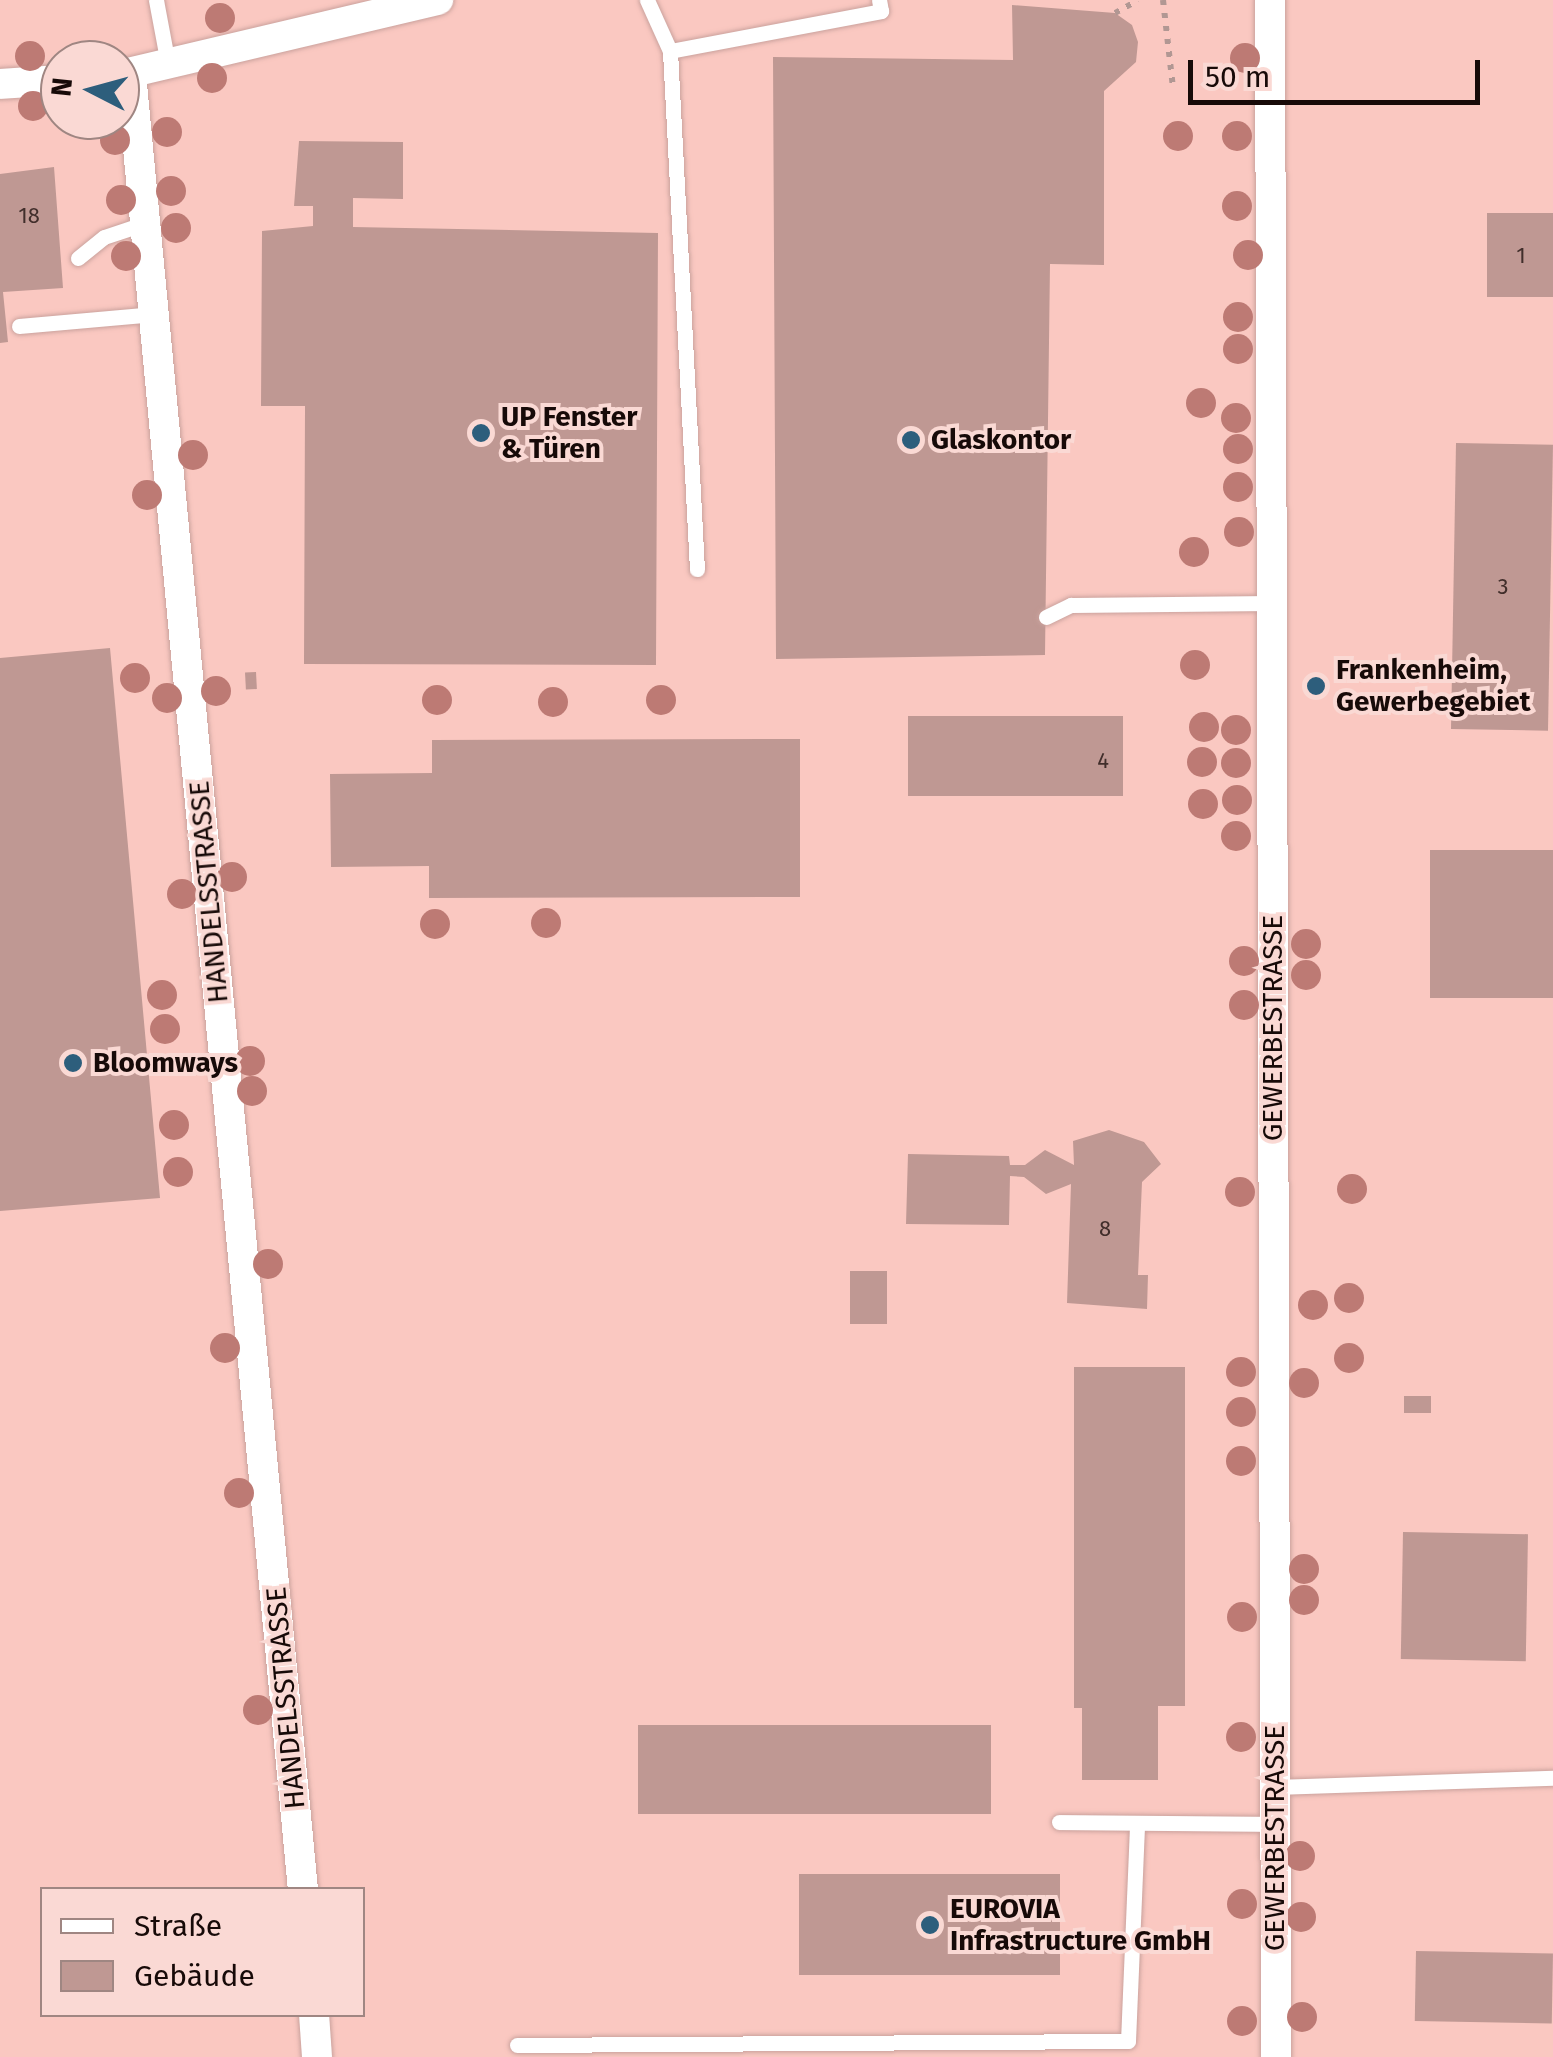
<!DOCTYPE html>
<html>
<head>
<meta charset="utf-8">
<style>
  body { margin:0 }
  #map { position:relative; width:1553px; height:2057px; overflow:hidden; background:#fad9d4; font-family:"Fira Sans",sans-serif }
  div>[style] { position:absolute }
  .built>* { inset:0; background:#fac8c1 }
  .building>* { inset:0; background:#bf9893; transform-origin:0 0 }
  .path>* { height:6px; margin-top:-3px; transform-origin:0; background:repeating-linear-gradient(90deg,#b19793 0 5px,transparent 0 13px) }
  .roads { filter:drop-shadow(0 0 2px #caa29d) drop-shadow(0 0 2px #caa29d) }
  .service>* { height:15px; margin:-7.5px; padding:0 7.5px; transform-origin:7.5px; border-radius:7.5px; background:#fff }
  .minor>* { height:30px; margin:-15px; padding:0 15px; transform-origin:15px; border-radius:15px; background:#fff }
  .trees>* { width:30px; height:30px; margin:-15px; border-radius:50%; background:#bd7a74 }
  .dots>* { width:28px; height:28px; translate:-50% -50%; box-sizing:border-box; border:5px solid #fad9d4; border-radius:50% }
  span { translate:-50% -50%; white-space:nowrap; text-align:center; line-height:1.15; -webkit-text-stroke:8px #fad9d4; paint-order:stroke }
  .number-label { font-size:22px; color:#412e2b }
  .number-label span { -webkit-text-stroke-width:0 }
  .poi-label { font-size:28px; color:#170a08; font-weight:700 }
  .left { translate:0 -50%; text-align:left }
  .street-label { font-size:28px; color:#170a08 }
  .legend { position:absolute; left:40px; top:1887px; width:325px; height:130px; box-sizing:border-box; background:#fad9d4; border:2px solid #9f8682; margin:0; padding:12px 18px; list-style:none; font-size:30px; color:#170a08 }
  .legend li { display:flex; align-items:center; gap:20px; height:50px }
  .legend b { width:50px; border:2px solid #9f8682 }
  .north { position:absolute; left:40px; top:40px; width:100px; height:100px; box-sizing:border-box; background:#fad9d4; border:2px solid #9f8682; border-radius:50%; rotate:276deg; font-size:28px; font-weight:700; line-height:40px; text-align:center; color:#170a08 }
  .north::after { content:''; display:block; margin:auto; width:35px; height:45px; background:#2d5e7c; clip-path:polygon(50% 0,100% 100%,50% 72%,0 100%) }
  .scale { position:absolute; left:1188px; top:60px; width:292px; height:45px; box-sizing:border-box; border:5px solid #170a08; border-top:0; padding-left:12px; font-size:30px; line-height:35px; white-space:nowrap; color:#170a08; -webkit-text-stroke:8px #fad9d4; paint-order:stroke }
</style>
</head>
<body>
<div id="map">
  <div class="built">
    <i style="clip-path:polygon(evenodd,0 0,1553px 0,1553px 2057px,0 2057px,0 0,60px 60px,120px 60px,120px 120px,60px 120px,60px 60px,0 0,42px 1890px,362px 1890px,362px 2014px,42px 2014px,42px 1890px)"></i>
  </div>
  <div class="building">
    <i style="clip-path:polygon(1012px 5px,1115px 13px,1132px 25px,1138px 42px,1136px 62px,1104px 91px,1104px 265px,1050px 264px,1045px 655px,776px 659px,773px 57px,1013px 60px)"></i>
    <i style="clip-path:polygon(299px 141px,403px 142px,403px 199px,353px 198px,353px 227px,658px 233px,656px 665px,304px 664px,305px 406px,261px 406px,262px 231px,313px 226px,313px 206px,294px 206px)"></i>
    <i style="clip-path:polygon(54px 167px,63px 288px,3px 292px,8px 342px,0 343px,0 174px)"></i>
    <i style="left:1553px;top:213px;width:84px;height:66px;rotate:90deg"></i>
    <i style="left:1456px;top:443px;width:97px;height:286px;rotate:1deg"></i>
    <i style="clip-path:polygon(110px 648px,160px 1198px,0 1211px,0 658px)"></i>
    <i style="left:256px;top:672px;width:17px;height:11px;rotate:87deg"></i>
    <i style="left:908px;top:716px;width:215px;height:80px"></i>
    <i style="clip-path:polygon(800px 739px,800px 897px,429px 898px,429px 866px,331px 867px,330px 774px,432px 773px,432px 740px)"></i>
    <i style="left:1553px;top:850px;width:148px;height:123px;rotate:90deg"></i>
    <i style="clip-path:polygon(1109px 1130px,1144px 1142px,1161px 1164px,1142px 1182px,1138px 1275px,1148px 1275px,1147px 1309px,1067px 1303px,1071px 1184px,1046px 1194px,1024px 1177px,1010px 1176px,1009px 1225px,906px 1224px,908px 1154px,1009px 1156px,1010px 1165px,1025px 1165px,1045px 1150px,1074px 1165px,1073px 1141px)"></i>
    <i style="left:850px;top:1271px;width:37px;height:53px"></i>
    <i style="clip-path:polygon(1074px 1367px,1185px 1367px,1185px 1706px,1158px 1706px,1158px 1780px,1082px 1780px,1082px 1708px,1074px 1708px)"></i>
    <i style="left:1404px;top:1396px;width:27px;height:17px"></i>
    <i style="left:1403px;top:1532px;width:125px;height:127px;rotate:1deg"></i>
    <i style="left:991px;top:1725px;width:89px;height:353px;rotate:90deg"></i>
    <i style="left:1060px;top:1874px;width:101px;height:261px;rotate:90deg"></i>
    <i style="left:1416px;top:1951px;width:137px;height:70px;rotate:1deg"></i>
  </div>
  <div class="path">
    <i style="left:1163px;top:0;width:89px;rotate:83.5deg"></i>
    <i style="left:1115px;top:13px;width:26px;rotate:-29deg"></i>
  </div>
  <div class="roads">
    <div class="service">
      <i style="left:156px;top:0;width:60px;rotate:79.4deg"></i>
      <i style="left:647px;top:0;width:56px;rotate:65.7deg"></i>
      <i style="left:670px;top:51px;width:519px;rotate:87.02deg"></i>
      <i style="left:670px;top:51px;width:215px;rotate:-10.7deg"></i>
      <i style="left:881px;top:11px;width:11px;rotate:-100deg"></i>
      <i style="left:78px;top:258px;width:33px;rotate:-39deg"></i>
      <i style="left:104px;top:237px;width:44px;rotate:-18.4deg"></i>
      <i style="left:19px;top:326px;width:136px;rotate:-5.1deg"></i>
      <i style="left:1046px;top:617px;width:28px;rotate:-26deg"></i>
      <i style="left:1071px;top:605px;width:201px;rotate:-0.6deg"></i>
      <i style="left:1275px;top:1787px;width:278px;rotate:-1.9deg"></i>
      <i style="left:1059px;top:1822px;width:217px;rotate:0.5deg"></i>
      <i style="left:517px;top:2045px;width:611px;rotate:-0.38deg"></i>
      <i style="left:1128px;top:2041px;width:218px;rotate:-87.6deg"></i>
    </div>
    <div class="minor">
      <i style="left:1270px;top:0;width:2057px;rotate:89.83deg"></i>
      <i style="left:131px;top:74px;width:1824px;rotate:84.59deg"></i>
      <i style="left:120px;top:75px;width:327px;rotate:-13.3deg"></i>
      <i style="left:0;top:84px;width:60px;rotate:-3.8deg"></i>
      <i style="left:314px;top:2014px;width:43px;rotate:86deg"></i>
    </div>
  </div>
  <div class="trees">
    <i style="left:220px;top:18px"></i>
    <i style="left:30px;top:56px"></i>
    <i style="left:1245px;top:58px"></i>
    <i style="left:212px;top:78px"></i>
    <i style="left:33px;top:106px"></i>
    <i style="left:167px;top:132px"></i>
    <i style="left:1178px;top:136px"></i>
    <i style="left:1237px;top:136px"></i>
    <i style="left:115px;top:140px"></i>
    <i style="left:171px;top:191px"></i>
    <i style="left:121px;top:200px"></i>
    <i style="left:1237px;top:206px"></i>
    <i style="left:176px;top:228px"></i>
    <i style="left:1248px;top:255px"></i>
    <i style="left:126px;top:256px"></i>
    <i style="left:1238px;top:317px"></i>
    <i style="left:1238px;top:349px"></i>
    <i style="left:1201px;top:403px"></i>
    <i style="left:1236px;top:418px"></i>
    <i style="left:1238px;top:449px"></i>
    <i style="left:193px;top:455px"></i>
    <i style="left:1238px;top:487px"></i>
    <i style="left:147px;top:495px"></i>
    <i style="left:1239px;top:532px"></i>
    <i style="left:1194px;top:552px"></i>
    <i style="left:1195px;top:665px"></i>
    <i style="left:135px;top:678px"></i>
    <i style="left:216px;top:691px"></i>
    <i style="left:167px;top:698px"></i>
    <i style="left:437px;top:700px"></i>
    <i style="left:661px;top:700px"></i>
    <i style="left:553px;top:702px"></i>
    <i style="left:1204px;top:727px"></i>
    <i style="left:1236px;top:730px"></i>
    <i style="left:1202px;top:762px"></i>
    <i style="left:1236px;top:763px"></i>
    <i style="left:1237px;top:800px"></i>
    <i style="left:1203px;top:804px"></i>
    <i style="left:1236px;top:836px"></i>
    <i style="left:232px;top:877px"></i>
    <i style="left:182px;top:894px"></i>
    <i style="left:546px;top:923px"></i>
    <i style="left:435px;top:924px"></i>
    <i style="left:1306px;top:944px"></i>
    <i style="left:1244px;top:961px"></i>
    <i style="left:1306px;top:975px"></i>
    <i style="left:162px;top:995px"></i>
    <i style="left:1244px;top:1005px"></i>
    <i style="left:165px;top:1029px"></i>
    <i style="left:250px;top:1061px"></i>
    <i style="left:252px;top:1091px"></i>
    <i style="left:174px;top:1125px"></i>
    <i style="left:178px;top:1172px"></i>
    <i style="left:1352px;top:1189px"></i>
    <i style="left:1240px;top:1192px"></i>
    <i style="left:268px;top:1264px"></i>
    <i style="left:1349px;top:1298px"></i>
    <i style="left:1313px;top:1305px"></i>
    <i style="left:225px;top:1348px"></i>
    <i style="left:1349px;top:1358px"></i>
    <i style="left:1241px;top:1372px"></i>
    <i style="left:1304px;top:1383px"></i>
    <i style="left:1241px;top:1412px"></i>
    <i style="left:1241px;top:1461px"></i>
    <i style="left:239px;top:1493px"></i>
    <i style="left:1304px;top:1569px"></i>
    <i style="left:1304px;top:1600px"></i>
    <i style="left:1242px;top:1617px"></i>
    <i style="left:258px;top:1710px"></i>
    <i style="left:1241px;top:1737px"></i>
    <i style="left:1300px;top:1856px"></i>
    <i style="left:1242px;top:1904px"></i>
    <i style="left:1301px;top:1917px"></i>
    <i style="left:1302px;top:2017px"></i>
    <i style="left:1242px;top:2021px"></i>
  </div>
  <div class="dots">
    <i style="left:481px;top:433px;background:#2d5e7c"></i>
    <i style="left:911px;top:440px;background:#2d5e7c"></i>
    <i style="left:1316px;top:686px;background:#2d5e7c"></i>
    <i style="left:73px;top:1063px;background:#2d5e7c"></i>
    <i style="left:930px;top:1925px;background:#2d5e7c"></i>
  </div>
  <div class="number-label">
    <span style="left:29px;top:216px">18</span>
    <span style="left:1521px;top:256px">1</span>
    <span style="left:1503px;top:587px">3</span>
    <span style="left:1103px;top:761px">4</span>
    <span style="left:1105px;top:1229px">8</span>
  </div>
  <div class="poi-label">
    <span class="left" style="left:501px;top:433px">UP Fenster<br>&amp; Türen</span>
    <span class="left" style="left:931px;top:440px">Glaskontor</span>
    <span class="left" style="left:1336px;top:686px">Frankenheim,<br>Gewerbegebiet</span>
    <span class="left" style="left:93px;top:1063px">Bloomways</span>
    <span class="left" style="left:950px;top:1925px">EUROVIA<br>Infrastructure GmbH</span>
  </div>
  <div class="street-label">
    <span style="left:209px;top:892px;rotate:-95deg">HANDELSSTRASSE</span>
    <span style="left:1273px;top:1028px;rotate:-90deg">GEWERBESTRASSE</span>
    <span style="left:286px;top:1698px;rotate:-95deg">HANDELSSTRASSE</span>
    <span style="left:1275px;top:1838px;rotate:-90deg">GEWERBESTRASSE</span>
  </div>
  <ul class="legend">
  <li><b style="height:12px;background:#fff"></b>Straße</li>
  <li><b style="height:28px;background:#bf9893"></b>Gebäude</li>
  </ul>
  <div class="north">N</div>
  <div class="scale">50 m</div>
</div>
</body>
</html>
